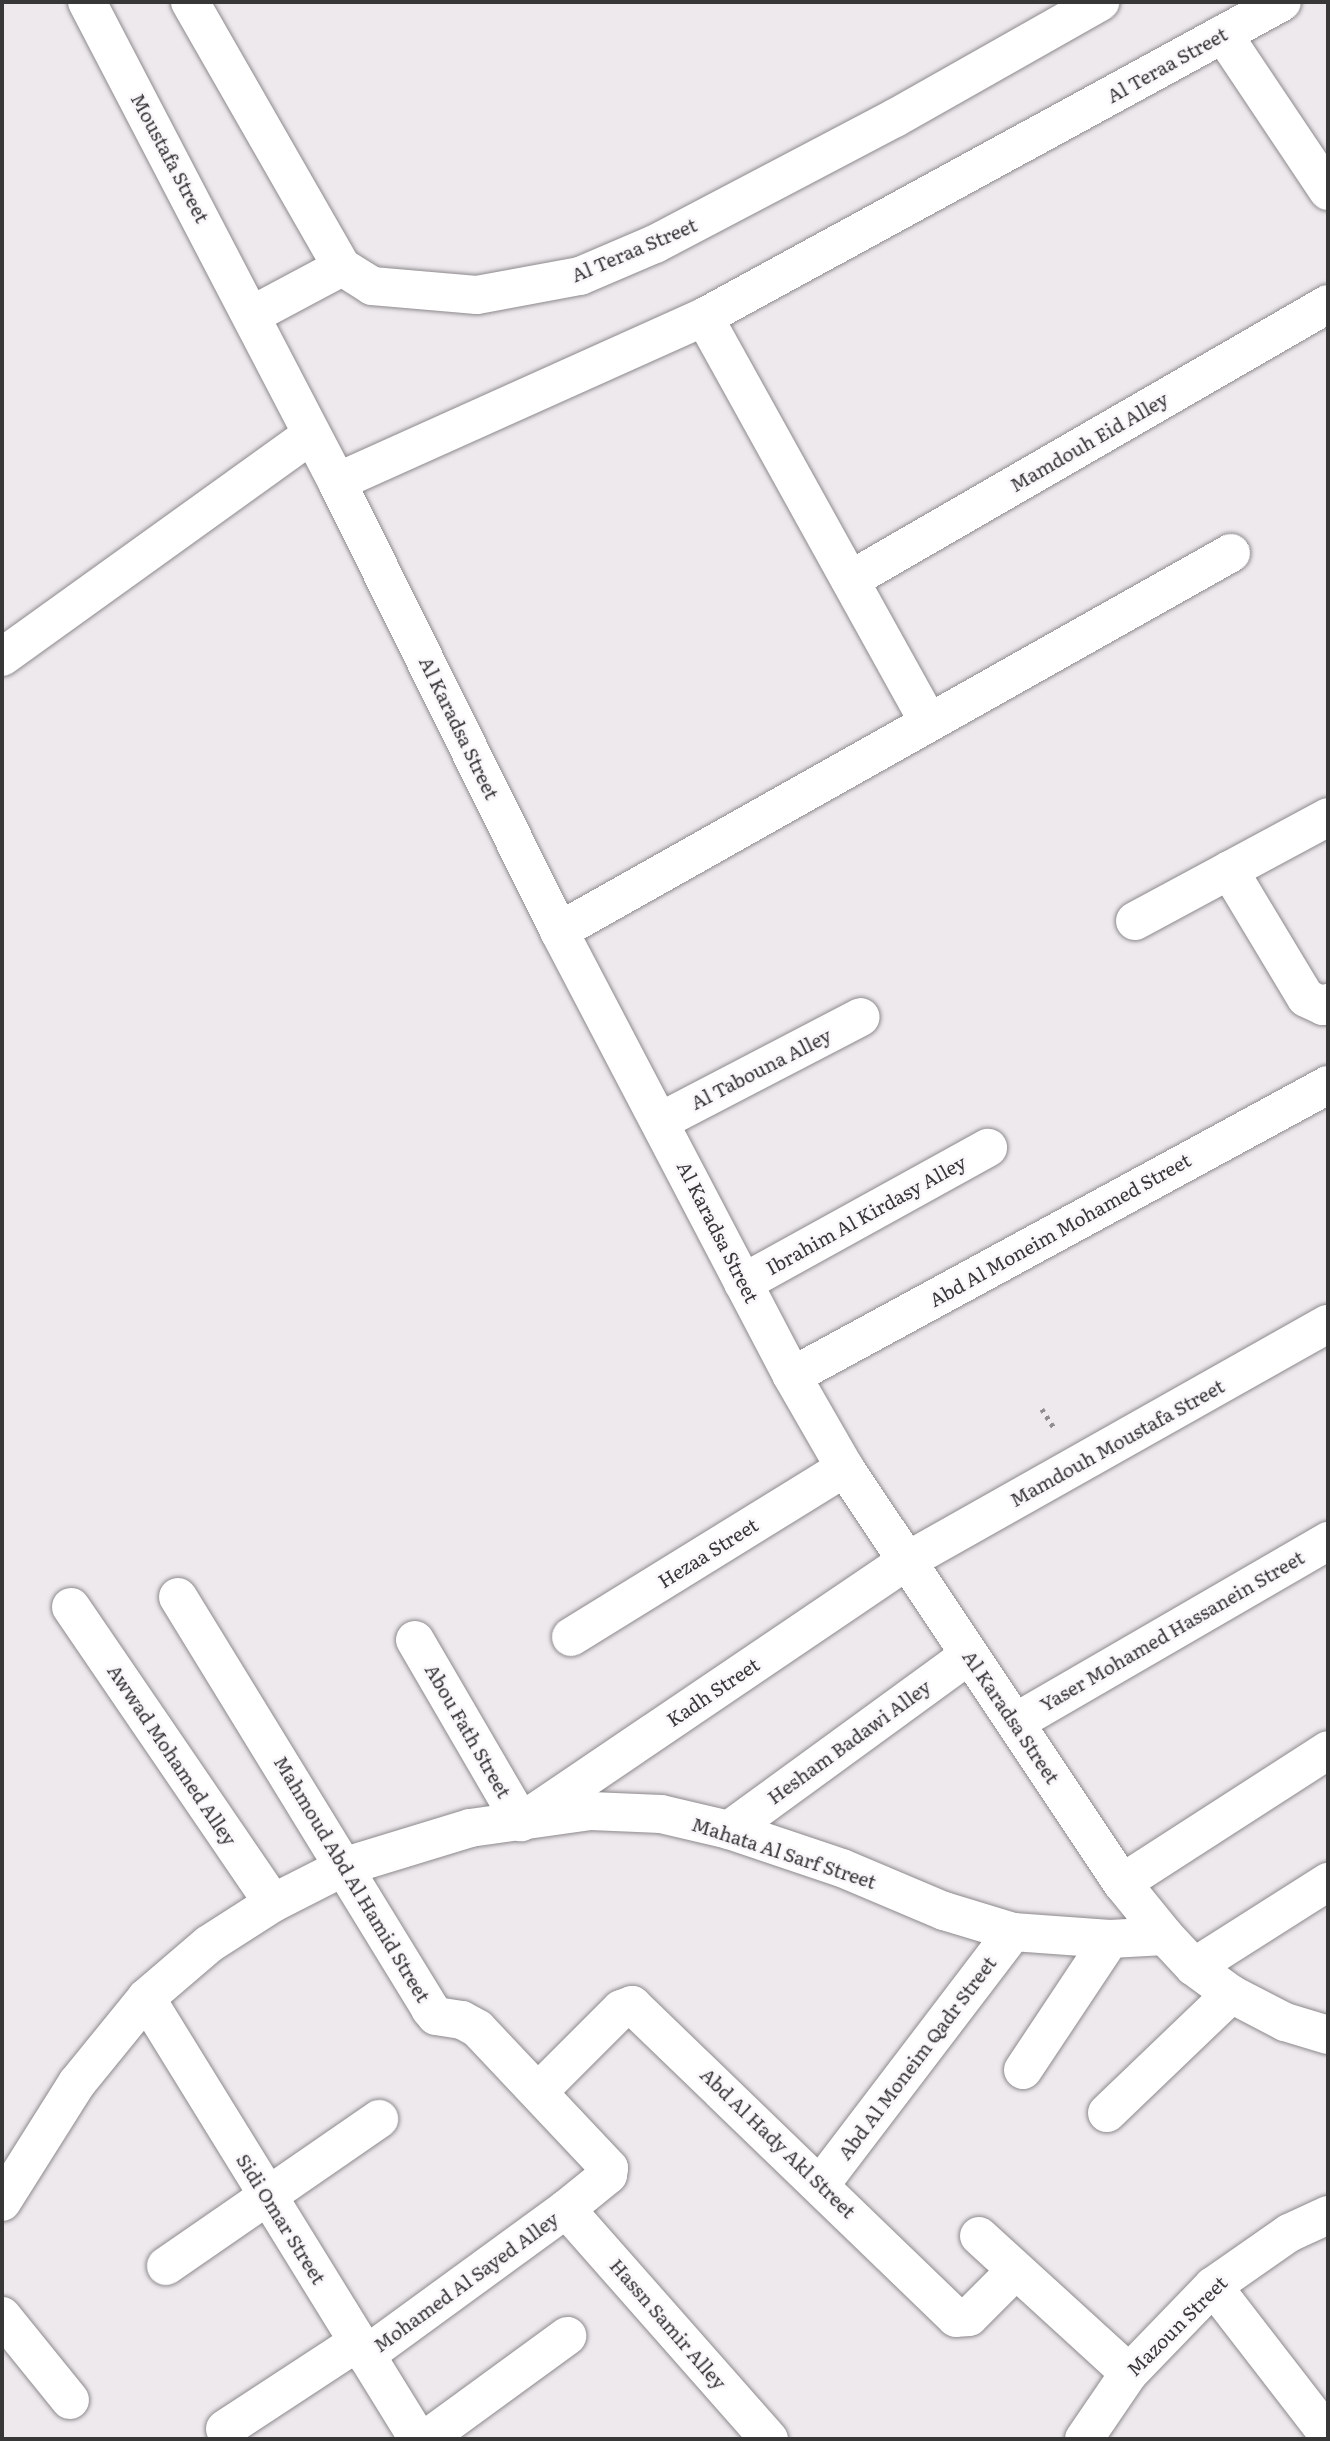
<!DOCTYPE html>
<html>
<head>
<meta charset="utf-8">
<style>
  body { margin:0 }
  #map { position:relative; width:1330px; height:2441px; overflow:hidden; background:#ede9ed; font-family:Literata,serif }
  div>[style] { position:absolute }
  .path>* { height:4.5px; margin-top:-2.25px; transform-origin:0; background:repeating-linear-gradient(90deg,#8f8d8f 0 3.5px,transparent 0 8.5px) }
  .roads { filter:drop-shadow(0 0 2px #8d898c) drop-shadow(0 0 2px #8d898c) }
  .minor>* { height:38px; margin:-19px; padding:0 19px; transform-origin:19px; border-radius:19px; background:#fff }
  span { translate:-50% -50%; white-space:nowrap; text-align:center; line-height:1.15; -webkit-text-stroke:5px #faf7fa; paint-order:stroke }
  .street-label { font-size:19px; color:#383738 }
  .frame { position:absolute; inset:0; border:4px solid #383738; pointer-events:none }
</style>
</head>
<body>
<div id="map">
  <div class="path">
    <i style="left:1042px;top:1409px;width:24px;rotate:57deg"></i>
  </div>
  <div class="roads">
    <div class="minor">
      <i style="left:87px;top:2px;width:541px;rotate:62.49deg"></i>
      <i style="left:337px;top:482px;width:501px;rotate:63.69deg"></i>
      <i style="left:559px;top:931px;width:502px;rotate:62.36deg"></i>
      <i style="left:792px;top:1376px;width:106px;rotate:60.1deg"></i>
      <i style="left:845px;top:1468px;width:499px;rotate:56.3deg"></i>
      <i style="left:1122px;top:1883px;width:68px;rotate:50.9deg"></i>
      <i style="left:1165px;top:1936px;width:42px;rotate:46.9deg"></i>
      <i style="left:1194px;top:1967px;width:46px;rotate:36.1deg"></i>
      <i style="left:1231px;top:1994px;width:61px;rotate:27.4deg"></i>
      <i style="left:1285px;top:2022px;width:45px;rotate:16.8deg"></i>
      <i style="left:190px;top:2px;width:305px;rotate:60.2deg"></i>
      <i style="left:342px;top:267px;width:36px;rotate:32deg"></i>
      <i style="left:372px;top:286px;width:105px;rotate:4.9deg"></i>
      <i style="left:477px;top:295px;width:105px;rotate:-10.5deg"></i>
      <i style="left:580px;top:276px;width:82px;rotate:-23.1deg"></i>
      <i style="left:655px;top:244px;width:271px;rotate:-27.7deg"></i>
      <i style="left:895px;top:118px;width:236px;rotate:-29.5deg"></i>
      <i style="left:1223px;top:34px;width:189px;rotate:56.2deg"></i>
      <i style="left:252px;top:315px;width:102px;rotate:-28.1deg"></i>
      <i style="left:704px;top:317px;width:462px;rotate:61deg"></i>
      <i style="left:337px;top:482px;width:402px;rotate:-24.2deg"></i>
      <i style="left:704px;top:317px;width:658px;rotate:-28.59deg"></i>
      <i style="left:850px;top:580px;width:552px;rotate:-30deg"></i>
      <i style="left:2px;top:657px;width:380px;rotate:-35.7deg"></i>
      <i style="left:1229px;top:870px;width:149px;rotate:59deg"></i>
      <i style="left:1306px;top:998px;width:19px;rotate:25deg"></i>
      <i style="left:1323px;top:1006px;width:6px;rotate:-31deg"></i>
      <i style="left:1135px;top:921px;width:219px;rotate:-28.3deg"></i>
      <i style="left:559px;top:931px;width:771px;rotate:-29.36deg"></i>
      <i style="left:661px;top:1121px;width:225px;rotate:-27.5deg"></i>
      <i style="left:743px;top:1283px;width:280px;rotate:-28.9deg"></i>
      <i style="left:792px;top:1376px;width:610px;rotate:-28.5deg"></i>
      <i style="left:178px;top:1597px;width:483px;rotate:58.5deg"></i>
      <i style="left:430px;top:2009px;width:9px;rotate:49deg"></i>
      <i style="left:436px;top:2016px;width:26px;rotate:9deg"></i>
      <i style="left:462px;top:2020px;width:18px;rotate:29deg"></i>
      <i style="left:478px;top:2029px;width:191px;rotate:46.7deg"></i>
      <i style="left:609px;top:2168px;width:7px;rotate:98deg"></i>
      <i style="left:608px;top:2175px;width:54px;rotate:141deg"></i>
      <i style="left:566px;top:2209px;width:248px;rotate:143.9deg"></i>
      <i style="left:71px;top:1607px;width:358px;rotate:55.7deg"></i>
      <i style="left:571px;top:1637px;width:322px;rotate:-31.7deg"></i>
      <i style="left:415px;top:1640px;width:211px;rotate:59.8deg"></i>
      <i style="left:521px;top:1822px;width:464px;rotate:-34.1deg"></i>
      <i style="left:905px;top:1562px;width:485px;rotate:-29.4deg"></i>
      <i style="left:1016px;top:1722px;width:361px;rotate:-30.1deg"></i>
      <i style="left:729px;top:1830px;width:297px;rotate:-36.1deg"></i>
      <i style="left:1122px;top:1883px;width:245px;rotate:-32.8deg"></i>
      <i style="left:1194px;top:1967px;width:159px;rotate:-32.4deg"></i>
      <i style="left:146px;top:1998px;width:518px;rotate:58.33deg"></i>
      <i style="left:1023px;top:2070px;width:157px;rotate:-56.4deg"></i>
      <i style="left:538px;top:2092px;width:117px;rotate:-45deg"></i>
      <i style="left:621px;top:2009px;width:12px;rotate:-20deg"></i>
      <i style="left:632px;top:2005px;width:450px;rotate:44deg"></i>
      <i style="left:956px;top:2318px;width:13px;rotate:-4deg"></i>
      <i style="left:969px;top:2317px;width:66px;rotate:-45deg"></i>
      <i style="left:1107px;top:2113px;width:172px;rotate:-43.8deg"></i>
      <i style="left:821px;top:2184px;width:317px;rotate:-52.7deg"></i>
      <i style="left:2px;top:2202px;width:141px;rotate:-57.8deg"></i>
      <i style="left:77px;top:2083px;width:109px;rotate:-50.9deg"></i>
      <i style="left:146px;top:1998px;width:83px;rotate:-40.6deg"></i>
      <i style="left:209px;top:1944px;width:76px;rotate:-32.6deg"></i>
      <i style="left:273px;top:1903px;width:82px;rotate:-26.9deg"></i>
      <i style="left:346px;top:1866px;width:130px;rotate:-17deg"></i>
      <i style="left:470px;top:1828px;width:122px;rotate:-8deg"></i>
      <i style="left:591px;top:1811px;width:70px;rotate:2.5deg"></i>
      <i style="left:661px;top:1814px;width:70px;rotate:13.2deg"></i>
      <i style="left:729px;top:1830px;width:119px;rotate:18.6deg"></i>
      <i style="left:842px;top:1868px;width:111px;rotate:22.9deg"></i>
      <i style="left:944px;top:1911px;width:72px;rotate:16.9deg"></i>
      <i style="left:1013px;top:1932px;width:97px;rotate:4.1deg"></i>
      <i style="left:1110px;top:1939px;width:55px;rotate:-3.1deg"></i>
      <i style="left:566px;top:2209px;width:307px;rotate:48.6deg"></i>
      <i style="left:979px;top:2236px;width:203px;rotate:42.4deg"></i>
      <i style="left:166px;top:2266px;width:259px;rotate:-34.6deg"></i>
      <i style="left:1213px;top:2286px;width:188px;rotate:52.3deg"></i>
      <i style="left:2px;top:2316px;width:108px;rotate:51deg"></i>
      <i style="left:225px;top:2429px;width:159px;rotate:-33.2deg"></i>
      <i style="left:426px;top:2439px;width:175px;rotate:-36.1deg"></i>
      <i style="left:1084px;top:2439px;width:80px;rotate:-55.7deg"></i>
      <i style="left:1129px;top:2373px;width:121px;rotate:-46deg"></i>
      <i style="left:1213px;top:2286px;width:93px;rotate:-34.9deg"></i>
      <i style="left:1289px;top:2233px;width:43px;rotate:-24.8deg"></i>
    </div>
  </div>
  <div class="street-label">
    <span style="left:1167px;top:65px;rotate:-29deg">Al Teraa Street</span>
    <span style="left:170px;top:158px;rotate:62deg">Moustafa Street</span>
    <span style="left:634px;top:250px;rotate:-23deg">Al Teraa Street</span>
    <span style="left:1089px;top:442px;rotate:-30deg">Mamdouh Eid Alley</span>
    <span style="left:459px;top:728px;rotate:64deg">Al Karadsa Street</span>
    <span style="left:761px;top:1069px;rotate:-27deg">Al Tabouna Alley</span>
    <span style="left:866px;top:1215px;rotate:-29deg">Ibrahim Al Kirdasy Alley</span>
    <span style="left:1060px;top:1230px;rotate:-29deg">Abd Al Moneim Mohamed Street</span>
    <span style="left:718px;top:1232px;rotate:63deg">Al Karadsa Street</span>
    <span style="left:1117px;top:1443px;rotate:-29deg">Mamdouh Moustafa Street</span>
    <span style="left:708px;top:1553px;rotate:-32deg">Hezaa Street</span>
    <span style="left:1172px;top:1631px;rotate:-30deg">Yaser Mohamed Hassanein Street</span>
    <span style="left:713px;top:1692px;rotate:-34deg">Kadh Street</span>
    <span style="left:1011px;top:1717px;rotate:56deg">Al Karadsa Street</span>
    <span style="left:468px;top:1731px;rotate:60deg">Abou Fath Street</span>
    <span style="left:849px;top:1742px;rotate:-36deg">Hesham Badawi Alley</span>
    <span style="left:172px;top:1755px;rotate:56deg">Awwad Mohamed Alley</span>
    <span style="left:784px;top:1853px;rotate:18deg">Mahata Al Sarf Street</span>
    <span style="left:352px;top:1879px;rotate:59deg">Mahmoud Abd Al Hamid Street</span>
    <span style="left:917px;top:2058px;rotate:-53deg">Abd Al Moneim Qadr Street</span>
    <span style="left:778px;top:2143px;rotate:44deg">Abd Al Hady Akl Street</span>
    <span style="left:281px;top:2219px;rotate:58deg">Sidi Omar Street</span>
    <span style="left:466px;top:2282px;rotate:-36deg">Mohamed Al Sayed Alley</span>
    <span style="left:668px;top:2324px;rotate:49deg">Hassn Samir Alley</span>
    <span style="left:1177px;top:2326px;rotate:-45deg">Mazoun Street</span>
  </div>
  <div class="frame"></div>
</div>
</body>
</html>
